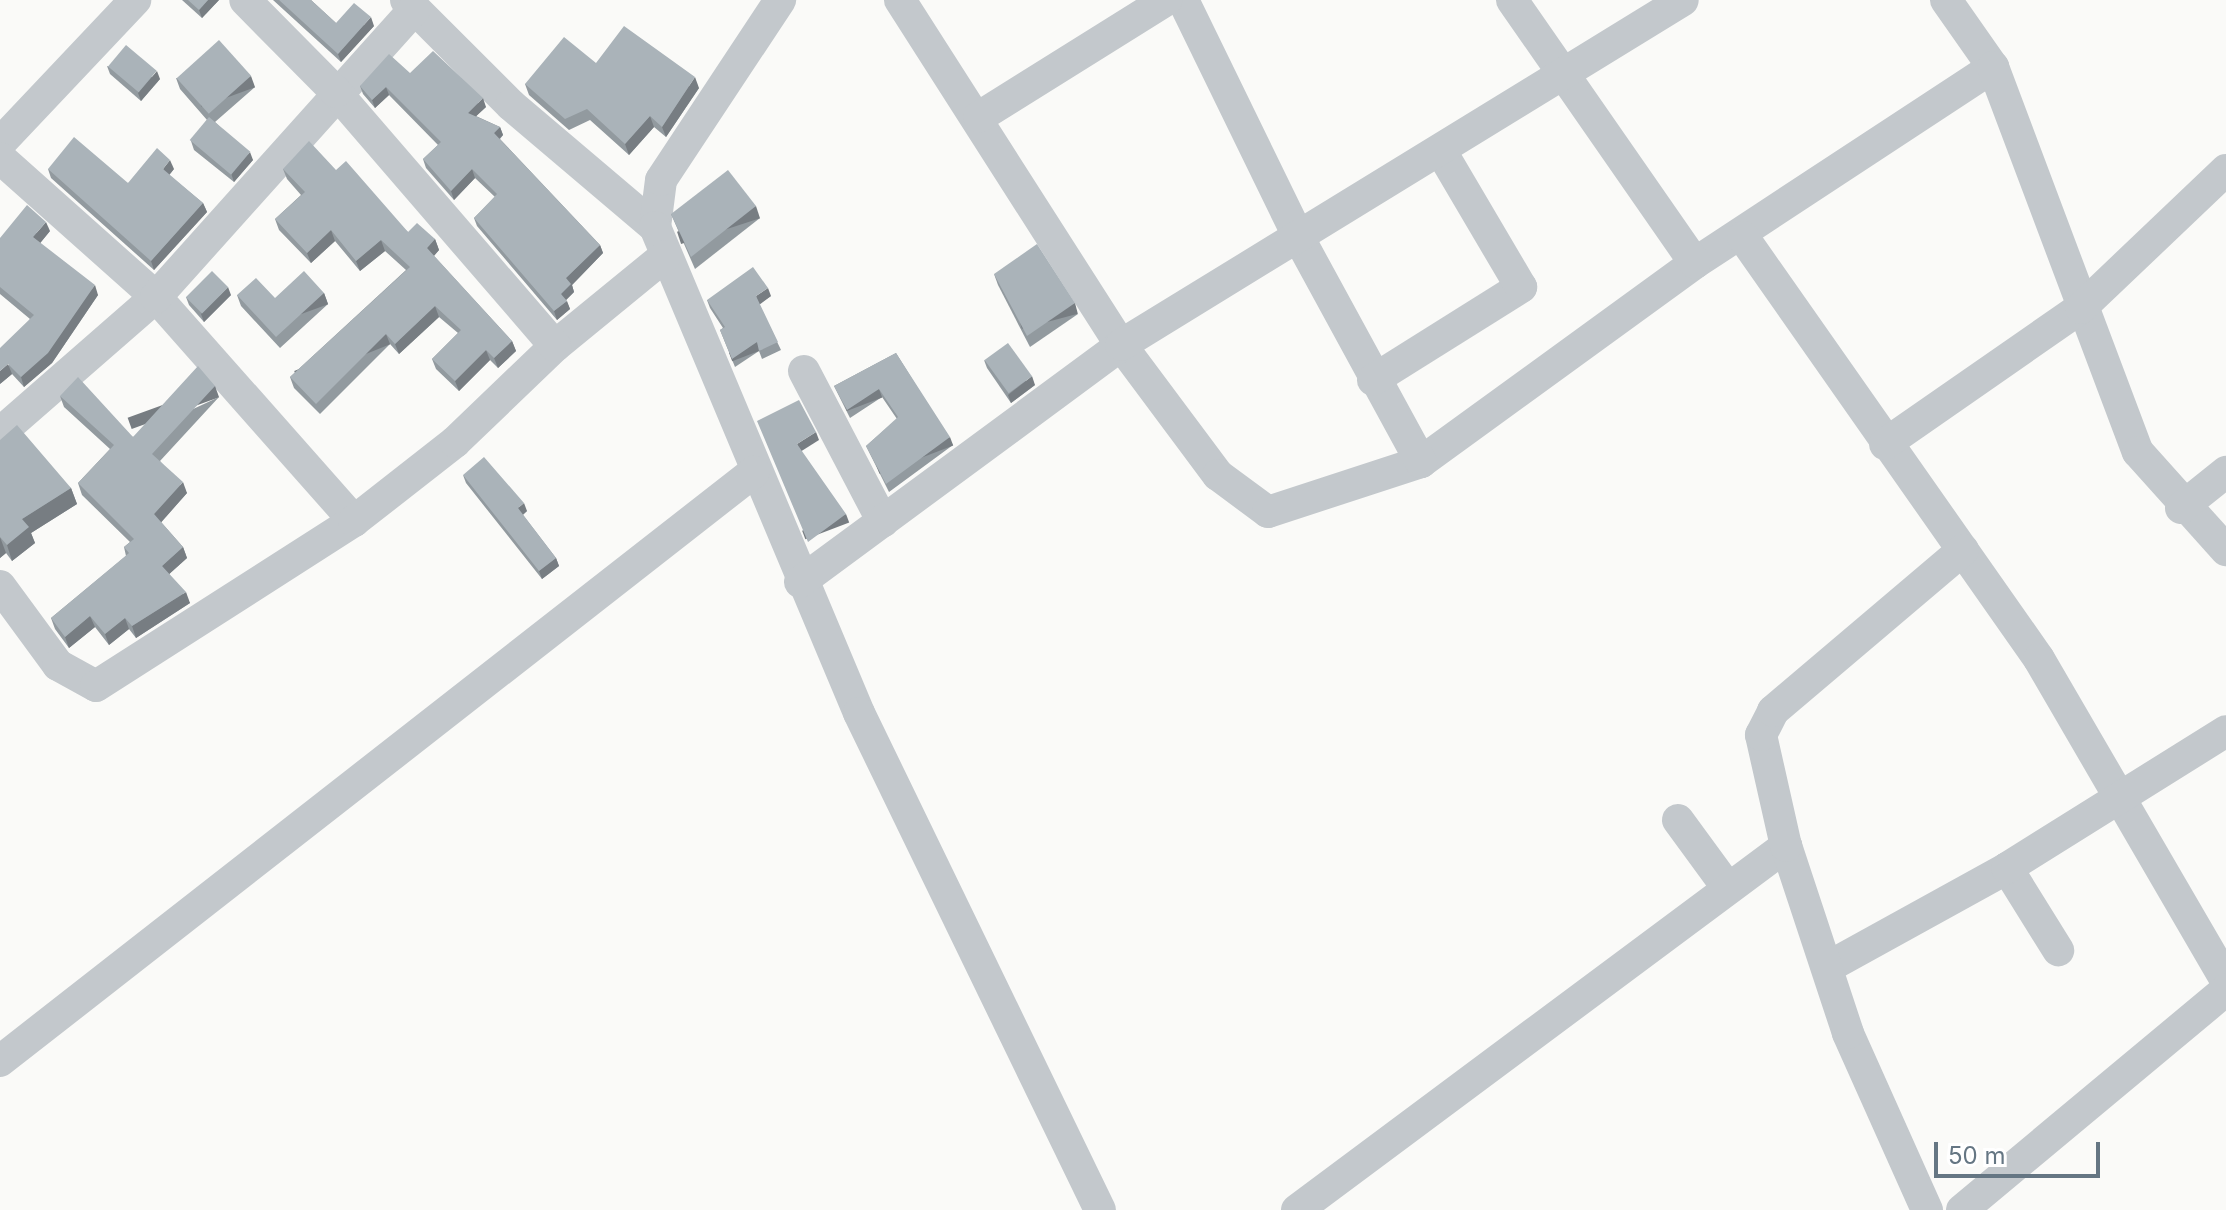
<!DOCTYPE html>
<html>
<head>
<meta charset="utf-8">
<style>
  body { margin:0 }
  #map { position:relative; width:2226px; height:1210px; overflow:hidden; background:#fafaf8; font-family:Inter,sans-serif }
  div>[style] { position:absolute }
  .minor>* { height:32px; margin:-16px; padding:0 16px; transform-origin:16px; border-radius:16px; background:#c3c8cc }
  .wall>* { inset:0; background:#929a9f }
  .shaded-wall>* { inset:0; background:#777d82; transform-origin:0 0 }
  .building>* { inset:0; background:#aab3b9; transform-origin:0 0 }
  span { translate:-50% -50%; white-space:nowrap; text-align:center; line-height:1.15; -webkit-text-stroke:8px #fff; paint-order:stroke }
  .scale { position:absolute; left:1934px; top:1142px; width:166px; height:36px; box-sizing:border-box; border:4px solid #657683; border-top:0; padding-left:10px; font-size:24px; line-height:28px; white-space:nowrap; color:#657683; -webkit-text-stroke:6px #fff; paint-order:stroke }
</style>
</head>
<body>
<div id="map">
  <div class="minor">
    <i style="left:406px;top:0;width:148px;rotate:45deg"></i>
    <i style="left:511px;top:105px;width:189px;rotate:40.3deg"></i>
    <i style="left:655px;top:227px;width:47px;rotate:-82.7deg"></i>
    <i style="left:661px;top:180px;width:216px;rotate:-56.5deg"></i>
    <i style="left:900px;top:0;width:410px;rotate:57.4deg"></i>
    <i style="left:1121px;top:345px;width:162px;rotate:53.3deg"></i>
    <i style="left:1218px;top:475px;width:62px;rotate:36.5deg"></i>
    <i style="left:1268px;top:512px;width:161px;rotate:-18.1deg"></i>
    <i style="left:1421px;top:462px;width:339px;rotate:-36deg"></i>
    <i style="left:1695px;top:263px;width:357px;rotate:-33.3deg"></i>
    <i style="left:1183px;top:0;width:267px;rotate:64deg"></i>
    <i style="left:1300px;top:240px;width:253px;rotate:61.4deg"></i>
    <i style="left:1512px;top:0;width:320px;rotate:55.2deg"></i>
    <i style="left:1946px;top:0;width:82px;rotate:55deg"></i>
    <i style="left:1993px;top:67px;width:411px;rotate:69.4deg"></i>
    <i style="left:2138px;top:452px;width:132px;rotate:48.1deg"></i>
    <i style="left:979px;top:117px;width:221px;rotate:-32deg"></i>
    <i style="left:0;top:143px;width:197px;rotate:-46.6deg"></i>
    <i style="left:0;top:158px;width:209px;rotate:41.7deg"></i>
    <i style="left:156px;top:297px;width:299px;rotate:48.5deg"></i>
    <i style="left:655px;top:227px;width:527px;rotate:67.23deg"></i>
    <i style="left:859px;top:713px;width:552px;rotate:64.13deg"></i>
    <i style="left:1743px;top:237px;width:515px;rotate:54.95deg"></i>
    <i style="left:2039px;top:659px;width:371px;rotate:59.8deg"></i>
    <i style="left:555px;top:346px;width:142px;rotate:-39.3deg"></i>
    <i style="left:804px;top:371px;width:170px;rotate:62.4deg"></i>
    <i style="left:1373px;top:380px;width:175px;rotate:-32.1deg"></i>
    <i style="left:1521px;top:287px;width:158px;rotate:-120.5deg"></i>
    <i style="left:0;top:433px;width:207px;rotate:-41.1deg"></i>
    <i style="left:156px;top:297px;width:387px;rotate:-48.1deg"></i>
    <i style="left:1885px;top:444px;width:239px;rotate:-34.8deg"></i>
    <i style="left:2081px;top:308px;width:200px;rotate:-43.6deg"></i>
    <i style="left:2181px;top:508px;width:58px;rotate:-38.7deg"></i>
    <i style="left:800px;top:582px;width:399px;rotate:-36.4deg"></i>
    <i style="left:1121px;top:345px;width:659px;rotate:-31.54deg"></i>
    <i style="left:0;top:586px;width:98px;rotate:53.7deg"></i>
    <i style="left:58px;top:665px;width:43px;rotate:28.9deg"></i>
    <i style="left:96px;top:686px;width:306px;rotate:-32.6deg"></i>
    <i style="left:354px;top:521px;width:128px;rotate:-38deg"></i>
    <i style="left:455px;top:442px;width:139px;rotate:-43.8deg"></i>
    <i style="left:555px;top:346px;width:335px;rotate:-130.8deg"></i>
    <i style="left:336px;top:92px;width:129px;rotate:-134.7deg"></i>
    <i style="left:1678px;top:820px;width:83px;rotate:53.8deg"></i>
    <i style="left:2007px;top:868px;width:97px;rotate:58.1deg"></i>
    <i style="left:1828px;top:967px;width:205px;rotate:-28.9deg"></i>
    <i style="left:2007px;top:868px;width:258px;rotate:-32deg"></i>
    <i style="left:0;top:1061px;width:957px;rotate:-38deg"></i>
    <i style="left:1297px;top:1210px;width:610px;rotate:-36.66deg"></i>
    <i style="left:1927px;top:1210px;width:194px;rotate:-114.1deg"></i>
    <i style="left:1848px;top:1033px;width:197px;rotate:-108.3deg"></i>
    <i style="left:1786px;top:846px;width:114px;rotate:-102.7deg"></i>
    <i style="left:1761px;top:735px;width:27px;rotate:-63deg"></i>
    <i style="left:1773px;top:711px;width:249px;rotate:-40.3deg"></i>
    <i style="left:1962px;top:1210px;width:344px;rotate:-39.8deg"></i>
  </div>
  <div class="wall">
    <i style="clip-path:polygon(182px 0,219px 0,202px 18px)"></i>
    <i style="clip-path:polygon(273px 0,311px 0,336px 23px,374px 26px,341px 62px)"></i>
    <i style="clip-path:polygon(596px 63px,699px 88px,666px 137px,654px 127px,629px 155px,590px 120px,569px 130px,529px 95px,525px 84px)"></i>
    <i style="clip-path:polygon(107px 66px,160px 79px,141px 101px,110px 74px)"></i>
    <i style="clip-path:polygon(410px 73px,486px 107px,476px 116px,500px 127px,503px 135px,500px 139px,600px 245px,603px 253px,572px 285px,574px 292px,566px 300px,570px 309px,557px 320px,477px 226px,474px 218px,495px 197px,475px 178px,454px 200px,426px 168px,423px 159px,438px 145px,389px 95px,375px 108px,363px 94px,360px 86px)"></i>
    <i style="clip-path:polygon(176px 78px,255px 87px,215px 122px,253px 160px,234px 182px,194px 150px,191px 141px,207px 120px,180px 89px)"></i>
    <i style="clip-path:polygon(48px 169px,128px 183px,174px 169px,169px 175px,203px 203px,207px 212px,154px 270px,51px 178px)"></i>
    <i style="clip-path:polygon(283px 169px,336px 170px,408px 232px,435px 239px,439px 250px,434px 256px,512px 341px,516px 351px,498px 368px,490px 360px,459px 391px,436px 369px,432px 359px,458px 333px,439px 317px,399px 354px,390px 344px,320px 414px,294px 388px,290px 377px,406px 270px,385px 251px,360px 271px,335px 241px,311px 263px,279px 230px,275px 219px,301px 195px,287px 179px)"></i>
    <i style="clip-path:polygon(671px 214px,760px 218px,695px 269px)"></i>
    <i style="clip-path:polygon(50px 231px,40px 243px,98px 295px,52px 363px,24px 387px,12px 374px,0 384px,30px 319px,0 294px,0 238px)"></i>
    <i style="clip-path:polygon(994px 274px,1078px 314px,1030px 347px,998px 285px)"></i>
    <i style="clip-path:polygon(324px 293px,328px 304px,280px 348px,241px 306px,237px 295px,275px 298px)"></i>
    <i style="clip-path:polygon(231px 295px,204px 322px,189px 305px,186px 297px)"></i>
    <i style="clip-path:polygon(771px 296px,759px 304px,781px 350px,762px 359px,759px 351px,735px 367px,720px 330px,723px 328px,710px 308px,707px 300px)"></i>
    <i style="clip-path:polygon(896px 353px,953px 445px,889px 492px,866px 446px,897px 419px,882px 397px,850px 418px,834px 386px)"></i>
    <i style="clip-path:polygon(984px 360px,1035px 385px,1011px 403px,987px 368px)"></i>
    <i style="clip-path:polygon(60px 396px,133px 437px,219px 397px,160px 461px,187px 493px,161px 522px,183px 547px,187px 558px,169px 574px,190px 603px,136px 638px,129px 629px,109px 645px,95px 627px,69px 648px,55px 629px,51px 618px,126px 556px,124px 547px,130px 542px,82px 495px,78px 483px,110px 449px,64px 407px)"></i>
    <i style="clip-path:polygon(0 440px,71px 488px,77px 504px,31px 533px,35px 543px,12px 561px,6px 553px,0 558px)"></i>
    <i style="clip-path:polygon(463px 475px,527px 511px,523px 515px,556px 558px,559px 566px,542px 579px,466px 483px)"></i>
  </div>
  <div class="shaded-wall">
    <i style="clip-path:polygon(208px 0,219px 0,202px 18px,199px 10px)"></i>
    <i style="clip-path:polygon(371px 17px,374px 26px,341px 62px,338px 54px)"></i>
    <i style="clip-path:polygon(157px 71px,160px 79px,141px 101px,138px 93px)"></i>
    <i style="left:251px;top:76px;width:12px;height:57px;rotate:70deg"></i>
    <i style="clip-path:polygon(695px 77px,699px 88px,666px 137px,662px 127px)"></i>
    <i style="clip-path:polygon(386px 87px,389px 95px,375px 108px,372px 100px)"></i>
    <i style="clip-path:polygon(483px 98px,486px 107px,471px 121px,468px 113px)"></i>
    <i style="clip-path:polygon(650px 116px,654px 127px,629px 155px,625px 144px)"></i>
    <i style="clip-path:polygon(500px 127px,503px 135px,497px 141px,494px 133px)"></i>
    <i style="clip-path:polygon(250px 152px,253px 160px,234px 182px,231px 173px)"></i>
    <i style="clip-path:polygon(170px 160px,174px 169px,166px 179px,163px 169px)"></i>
    <i style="clip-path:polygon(472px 169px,475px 178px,454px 200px,451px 191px)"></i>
    <i style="clip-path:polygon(203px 203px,207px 212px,154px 270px,151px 261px)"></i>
    <i style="left:756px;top:206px;width:13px;height:83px;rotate:72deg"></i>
    <i style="clip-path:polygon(46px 222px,50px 231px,37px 247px,33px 237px)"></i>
    <i style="clip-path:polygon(331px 230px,335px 241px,311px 263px,307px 253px)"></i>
    <i style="clip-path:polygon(435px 239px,439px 250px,431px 259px,427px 248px)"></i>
    <i style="clip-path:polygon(381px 240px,385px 251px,360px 271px,356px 261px)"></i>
    <i style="clip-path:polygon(600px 245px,603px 253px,572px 285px,574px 292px,564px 302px,561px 294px,566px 278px)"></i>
    <i style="clip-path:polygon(95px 285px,98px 295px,52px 363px,24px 387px,21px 377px)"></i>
    <i style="clip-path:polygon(228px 287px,231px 295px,204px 322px,201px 314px)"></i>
    <i style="clip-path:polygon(768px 288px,771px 296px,759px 305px,756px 296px)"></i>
    <i style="left:324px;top:293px;width:12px;height:65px;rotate:70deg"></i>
    <i style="clip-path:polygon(567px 301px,570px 309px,557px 320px,554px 311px)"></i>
    <i style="left:1075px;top:303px;width:11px;height:58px;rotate:75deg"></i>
    <i style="clip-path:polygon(435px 306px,439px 317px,399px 354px,395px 344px)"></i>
    <i style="left:386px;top:334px;width:11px;height:99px;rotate:68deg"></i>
    <i style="clip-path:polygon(512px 341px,516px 351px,498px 368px,494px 358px)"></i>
    <i style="left:757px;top:342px;width:9px;height:30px;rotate:69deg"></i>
    <i style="clip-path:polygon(486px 350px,490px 360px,459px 391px,455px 381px)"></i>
    <i style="clip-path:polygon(8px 364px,12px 374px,0 384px,0 371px)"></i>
    <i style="clip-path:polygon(1032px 376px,1035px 385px,1011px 403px,1008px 395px)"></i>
    <i style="left:215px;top:386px;width:12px;height:93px;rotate:70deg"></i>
    <i style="left:879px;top:389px;width:9px;height:38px;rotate:69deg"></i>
    <i style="clip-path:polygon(816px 432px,819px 440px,800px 452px,797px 444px)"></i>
    <i style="left:950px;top:437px;width:9px;height:79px;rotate:69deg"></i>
    <i style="clip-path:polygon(183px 482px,187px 493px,158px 526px,154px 514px)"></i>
    <i style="clip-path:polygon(71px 488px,77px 504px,31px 533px,35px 543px,12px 561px,7px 545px,22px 519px)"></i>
    <i style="clip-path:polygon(524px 503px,527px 511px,521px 516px,518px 508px)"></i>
    <i style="left:846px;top:514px;width:9px;height:47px;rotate:69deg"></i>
    <i style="clip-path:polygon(0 537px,6px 553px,0 558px)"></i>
    <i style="clip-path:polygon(183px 547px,187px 558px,166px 577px,162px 566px)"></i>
    <i style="clip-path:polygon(556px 558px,559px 566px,542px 579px,539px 571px)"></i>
    <i style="clip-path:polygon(186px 592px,190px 603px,136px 638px,132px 626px)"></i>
    <i style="clip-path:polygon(90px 616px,95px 627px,69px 648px,65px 637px)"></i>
    <i style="clip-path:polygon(125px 618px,129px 629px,109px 645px,105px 634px)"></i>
  </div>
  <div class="building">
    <i style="clip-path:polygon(188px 0,208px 0,199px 10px)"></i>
    <i style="clip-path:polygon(279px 0,311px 0,336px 23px,354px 3px,371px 17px,338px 54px)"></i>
    <i style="clip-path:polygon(624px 26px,695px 77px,662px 127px,650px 116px,625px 144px,587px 109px,565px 119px,525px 84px,564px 37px,596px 63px)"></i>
    <i style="left:219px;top:40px;width:48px;height:57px;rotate:48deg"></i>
    <i style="left:126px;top:45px;width:40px;height:28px;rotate:40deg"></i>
    <i style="clip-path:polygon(433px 51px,483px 98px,468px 113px,500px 127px,494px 133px,600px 245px,566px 278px,571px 284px,561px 294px,567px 301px,554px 311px,474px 218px,497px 194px,472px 169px,451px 191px,423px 159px,441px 142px,386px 87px,372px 100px,360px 86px,389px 54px,410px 73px)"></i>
    <i style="left:209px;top:117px;width:54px;height:30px;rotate:40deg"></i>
    <i style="clip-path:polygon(74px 137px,128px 183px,157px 148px,170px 160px,163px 169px,203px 203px,151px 261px,48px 169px)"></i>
    <i style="clip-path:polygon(309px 141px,336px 170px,346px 161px,408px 232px,417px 223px,435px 239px,427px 248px,512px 341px,494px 358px,486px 350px,455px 381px,432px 359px,461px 330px,435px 306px,395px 344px,386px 334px,316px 404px,290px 377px,410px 267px,381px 240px,356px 261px,331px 230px,307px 253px,275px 219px,305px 192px,283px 169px)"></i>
    <i style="clip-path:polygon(728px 170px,756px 206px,691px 257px,671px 214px)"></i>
    <i style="clip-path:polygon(27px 205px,46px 222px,33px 237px,95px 285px,48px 353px,21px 377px,8px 364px,0 371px,0 348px,34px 315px,0 287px,0 238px)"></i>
    <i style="clip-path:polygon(1037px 244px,1075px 303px,1027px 336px,994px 274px)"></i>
    <i style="clip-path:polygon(753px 267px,768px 288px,756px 296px,778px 342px,759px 351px,757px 342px,732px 359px,720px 330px,725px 327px,707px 300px)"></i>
    <i style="left:212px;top:271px;width:23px;height:37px;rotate:45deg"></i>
    <i style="clip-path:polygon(304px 271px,324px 293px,276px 337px,237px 295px,256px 278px,275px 298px)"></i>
    <i style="left:1008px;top:343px;width:41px;height:29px;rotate:54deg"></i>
    <i style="clip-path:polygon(896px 353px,950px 437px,886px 484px,866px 446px,898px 417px,879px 389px,847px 410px,834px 386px)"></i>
    <i style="clip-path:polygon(198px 366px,215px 386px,152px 454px,183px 482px,154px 514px,183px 547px,162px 566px,186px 592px,132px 626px,125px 618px,105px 634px,90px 616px,65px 637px,51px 618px,129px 553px,124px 547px,134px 539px,78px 483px,114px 445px,60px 396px,78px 377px,133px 437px)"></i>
    <i style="clip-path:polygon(799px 400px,816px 432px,797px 444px,846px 514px,808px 542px,757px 421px)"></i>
    <i style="clip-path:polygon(17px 425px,71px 488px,22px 519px,29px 527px,7px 545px,0 537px,0 440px)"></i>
    <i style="clip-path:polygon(484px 457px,524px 503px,518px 508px,556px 558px,539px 571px,463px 475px)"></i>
  </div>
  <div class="scale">50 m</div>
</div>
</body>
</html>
